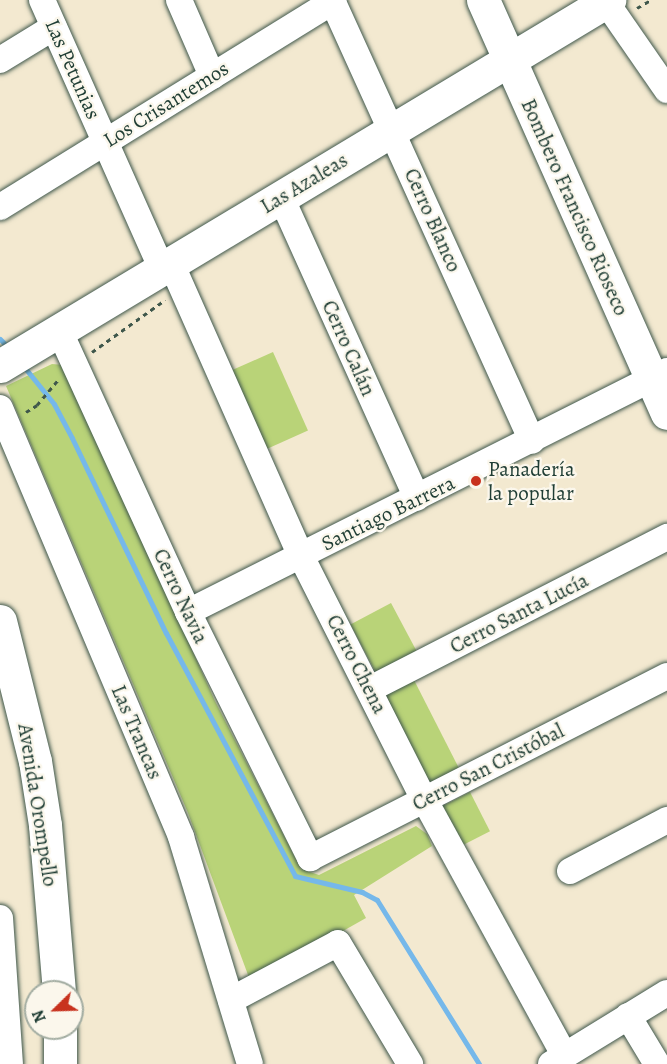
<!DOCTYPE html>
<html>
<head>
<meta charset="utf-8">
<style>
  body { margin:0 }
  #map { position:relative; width:667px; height:1064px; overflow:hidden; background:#f3e9d0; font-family:Alegreya,serif }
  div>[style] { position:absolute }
  .green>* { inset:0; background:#b9d378; transform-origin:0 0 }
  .stream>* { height:5px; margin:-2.5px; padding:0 2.5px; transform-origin:2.5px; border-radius:2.5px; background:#75b8ea }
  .path>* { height:3px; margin-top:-1.5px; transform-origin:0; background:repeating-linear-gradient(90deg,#3f574b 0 4.5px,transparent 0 9px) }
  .roads { filter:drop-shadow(0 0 2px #3f574b) drop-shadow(0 0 2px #3f574b) }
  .minor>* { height:26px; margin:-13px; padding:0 13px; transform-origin:13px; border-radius:13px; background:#fff }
  .major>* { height:33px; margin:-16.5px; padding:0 16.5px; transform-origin:16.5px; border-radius:16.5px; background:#fff }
  .dots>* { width:16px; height:16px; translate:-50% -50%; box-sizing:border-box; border:3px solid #fbf7ec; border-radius:50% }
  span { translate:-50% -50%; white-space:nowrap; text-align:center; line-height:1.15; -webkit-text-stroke:4.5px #fbf7ec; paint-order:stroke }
  .street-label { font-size:21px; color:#1f3d34 }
  .poi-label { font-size:21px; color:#1f3d34 }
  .left { translate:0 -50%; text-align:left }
  .north { position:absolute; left:24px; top:980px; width:60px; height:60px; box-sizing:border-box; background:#fbf7ec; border:2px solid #a3ada2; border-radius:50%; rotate:247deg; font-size:16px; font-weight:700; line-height:24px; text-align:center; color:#1f3d34 }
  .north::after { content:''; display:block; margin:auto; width:21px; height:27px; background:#c8321e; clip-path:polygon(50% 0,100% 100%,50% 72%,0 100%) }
</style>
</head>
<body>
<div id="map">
  <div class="green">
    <i style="left:273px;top:352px;width:86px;height:47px;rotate:66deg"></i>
    <i style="clip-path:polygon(52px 364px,64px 365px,215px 701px,301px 869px,319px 875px,416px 826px,427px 834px,432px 846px,354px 895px,366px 918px,251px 983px,188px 813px,6px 386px)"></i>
    <i style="left:391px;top:603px;width:55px;height:46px;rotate:62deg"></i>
    <i style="left:414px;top:680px;width:101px;height:34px;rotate:63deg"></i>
    <i style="left:470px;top:792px;width:44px;height:34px;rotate:63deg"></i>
  </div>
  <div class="stream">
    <i style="left:0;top:339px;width:7px;rotate:45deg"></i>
    <i style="left:25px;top:368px;width:46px;rotate:51.1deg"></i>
    <i style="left:54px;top:404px;width:38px;rotate:62deg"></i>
    <i style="left:72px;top:438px;width:216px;rotate:64.3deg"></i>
    <i style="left:166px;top:633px;width:275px;rotate:62deg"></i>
    <i style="left:295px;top:876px;width:69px;rotate:13.4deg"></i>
    <i style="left:362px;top:892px;width:17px;rotate:28deg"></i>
    <i style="left:377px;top:900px;width:193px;rotate:58.1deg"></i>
  </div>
  <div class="path">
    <i style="left:637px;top:8px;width:16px;rotate:-30deg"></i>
    <i style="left:92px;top:352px;width:90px;rotate:-35.5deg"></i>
    <i style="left:26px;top:412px;width:13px;rotate:-32deg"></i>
    <i style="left:37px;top:405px;width:34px;rotate:-50deg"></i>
  </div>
  <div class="roads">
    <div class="minor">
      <i style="left:42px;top:0;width:295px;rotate:66deg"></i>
      <i style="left:179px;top:0;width:83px;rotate:66.5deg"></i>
      <i style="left:332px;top:0;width:484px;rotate:65.6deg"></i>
      <i style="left:606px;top:2px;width:107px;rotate:55.3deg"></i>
      <i style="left:0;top:60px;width:63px;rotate:-31.4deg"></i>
      <i style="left:281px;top:197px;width:330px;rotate:65.7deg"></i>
      <i style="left:0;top:207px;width:392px;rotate:-31.7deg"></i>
      <i style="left:171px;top:263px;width:321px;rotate:66.1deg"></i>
      <i style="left:301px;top:556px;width:272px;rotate:63.2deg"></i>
      <i style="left:424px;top:799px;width:292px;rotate:61.3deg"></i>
      <i style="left:59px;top:330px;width:310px;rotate:65.4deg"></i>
      <i style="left:188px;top:612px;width:275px;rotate:63.6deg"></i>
      <i style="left:310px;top:858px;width:401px;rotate:-27deg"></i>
      <i style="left:0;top:408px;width:466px;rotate:67.1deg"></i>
      <i style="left:181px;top:837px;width:237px;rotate:73.1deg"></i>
      <i style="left:188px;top:612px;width:536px;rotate:-26.71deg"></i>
      <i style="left:370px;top:689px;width:334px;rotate:-27.1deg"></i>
      <i style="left:570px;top:871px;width:110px;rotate:-27.7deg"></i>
      <i style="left:0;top:918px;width:146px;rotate:86.1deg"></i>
      <i style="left:231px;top:1000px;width:121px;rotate:-28deg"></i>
      <i style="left:338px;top:943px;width:141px;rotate:59.2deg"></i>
      <i style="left:628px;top:1016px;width:56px;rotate:58.9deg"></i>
      <i style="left:551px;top:1064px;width:136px;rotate:-31.5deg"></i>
    </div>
    <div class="major">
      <i style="left:483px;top:0;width:452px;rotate:66deg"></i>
      <i style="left:0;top:366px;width:711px;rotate:-31.01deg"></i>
      <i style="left:0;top:621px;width:144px;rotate:76deg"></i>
      <i style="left:35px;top:761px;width:65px;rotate:81.1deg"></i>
      <i style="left:45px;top:825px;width:168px;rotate:85.2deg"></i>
      <i style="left:60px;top:1028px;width:36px;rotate:90deg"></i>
    </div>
  </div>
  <div class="dots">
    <i style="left:476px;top:481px;background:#c8321e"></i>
  </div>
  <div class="street-label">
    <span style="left:73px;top:69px;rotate:66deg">Las Petunias</span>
    <span style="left:166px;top:104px;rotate:-32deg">Los Crisantemos</span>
    <span style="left:304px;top:183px;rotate:-31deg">Las Azaleas</span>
    <span style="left:575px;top:207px;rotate:66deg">Bombero Francisco Rioseco</span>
    <span style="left:433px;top:220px;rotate:66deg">Cerro Blanco</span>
    <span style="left:349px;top:348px;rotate:66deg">Cerro Calán</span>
    <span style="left:388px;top:513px;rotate:-26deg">Santiago Barrera</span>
    <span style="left:181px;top:596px;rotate:65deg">Cerro Navia</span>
    <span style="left:519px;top:613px;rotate:-27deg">Cerro Santa Lucía</span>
    <span style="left:357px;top:664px;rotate:63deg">Cerro Chena</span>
    <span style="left:137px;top:732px;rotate:67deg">Las Trancas</span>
    <span style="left:488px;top:767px;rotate:-27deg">Cerro San Cristóbal</span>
    <span style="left:38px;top:805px;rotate:81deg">Avenida Orompello</span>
  </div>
  <div class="poi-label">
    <span class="left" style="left:488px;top:481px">Panadería<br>la popular</span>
  </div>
  <div class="north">N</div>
</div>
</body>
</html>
